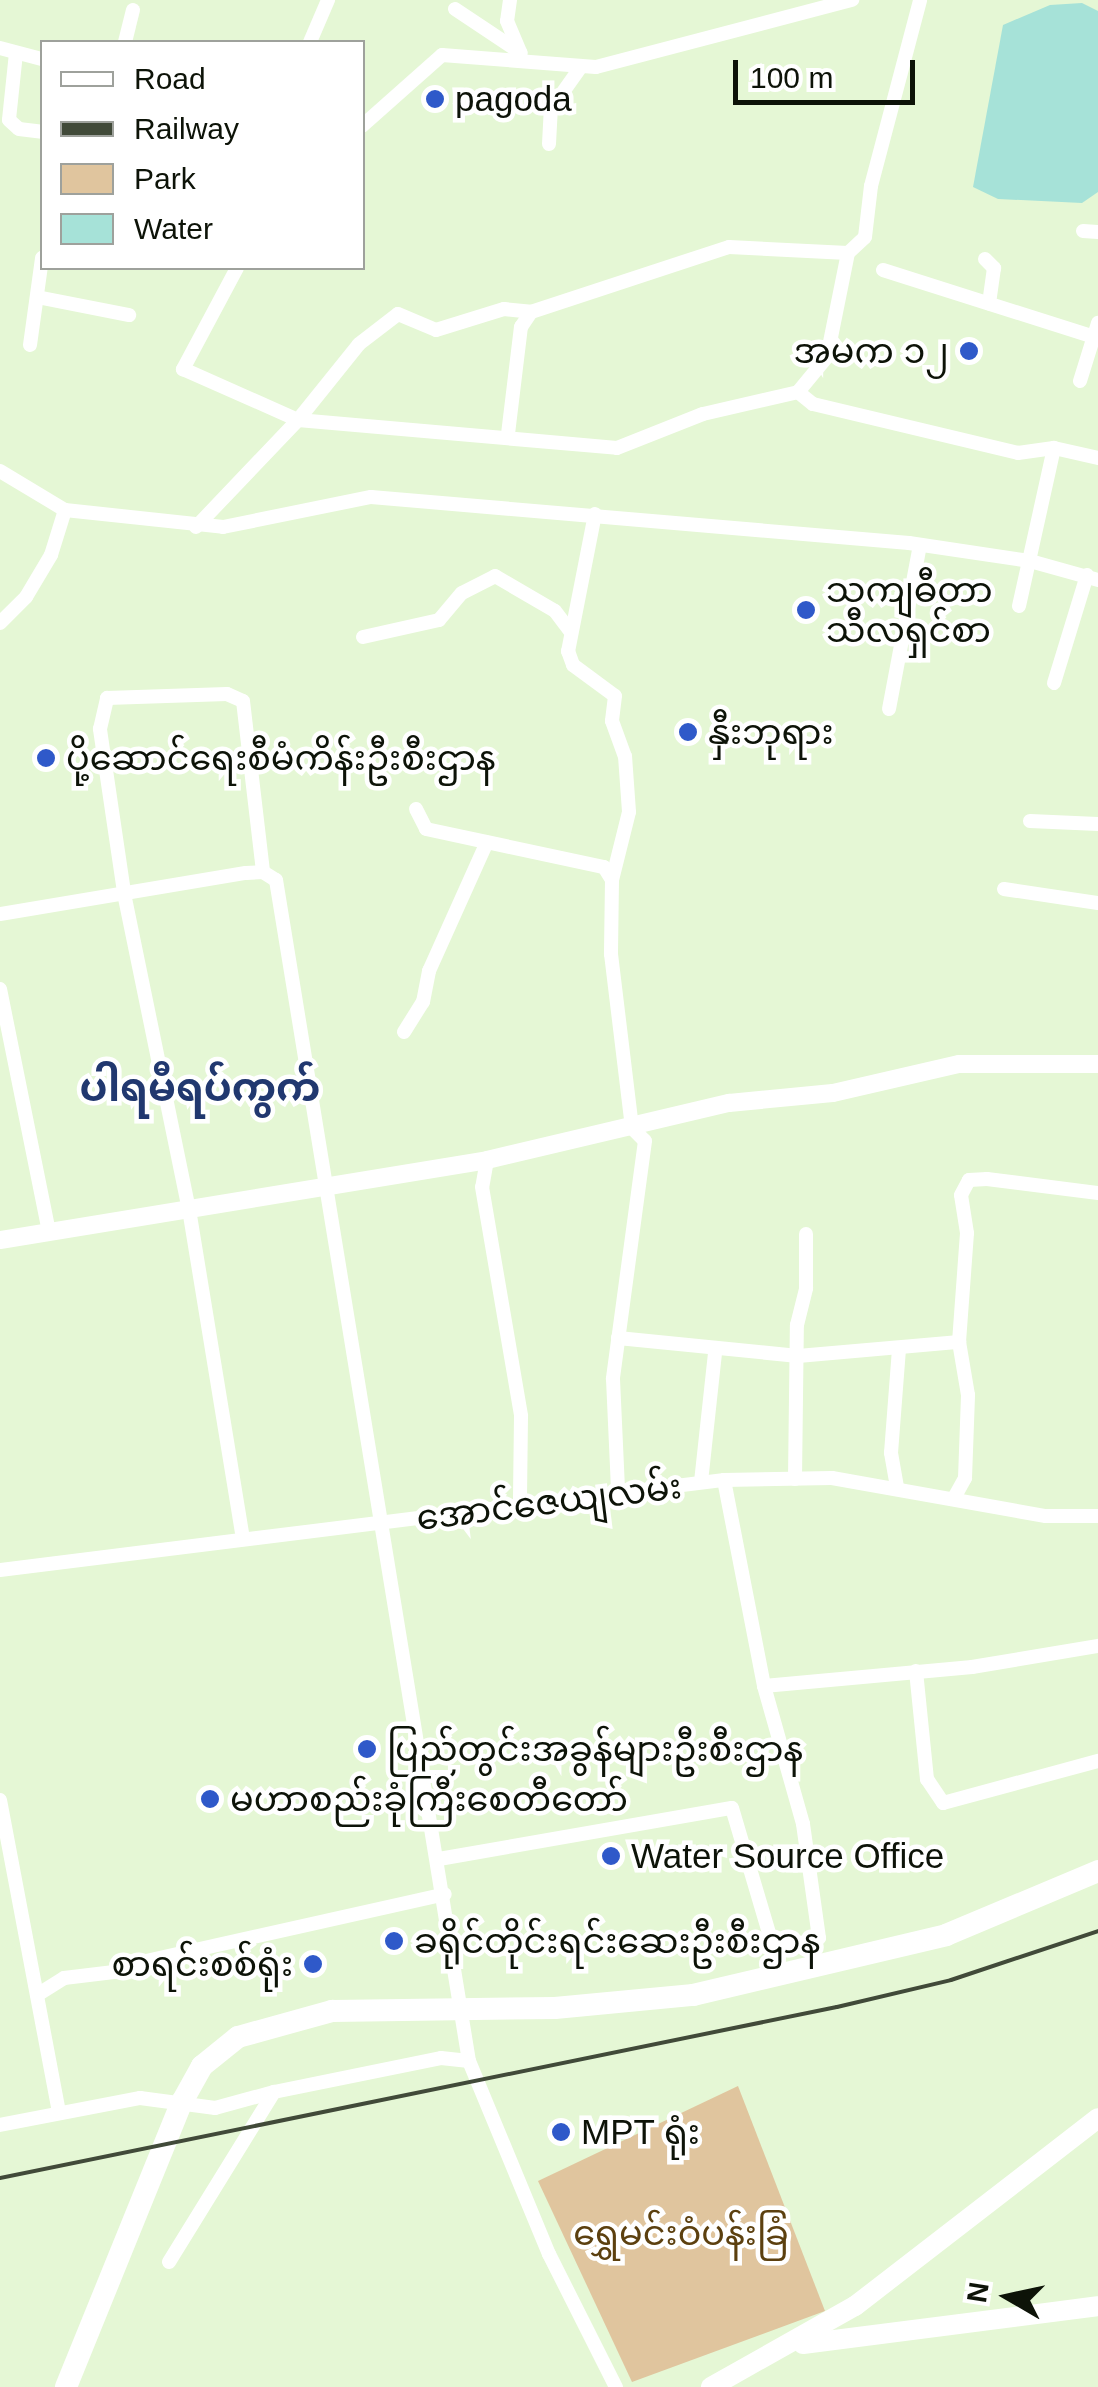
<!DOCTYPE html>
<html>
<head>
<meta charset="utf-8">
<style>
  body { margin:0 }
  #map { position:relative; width:1098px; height:2387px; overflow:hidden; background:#e5f7d5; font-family:Arial,"Noto Sans Myanmar",sans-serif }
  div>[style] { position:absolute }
  .green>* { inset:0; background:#e0c59e }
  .water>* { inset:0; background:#a6e2d8 }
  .minor>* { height:14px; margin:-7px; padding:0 7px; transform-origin:7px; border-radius:7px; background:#fff }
  .tertiary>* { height:18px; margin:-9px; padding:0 9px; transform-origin:9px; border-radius:9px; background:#fff }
  .secondary>* { height:20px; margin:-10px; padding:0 10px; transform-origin:10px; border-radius:10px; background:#fff }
  .trunk>* { height:22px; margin:-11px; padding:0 11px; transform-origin:11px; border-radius:11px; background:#fff }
  .rail>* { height:4px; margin:-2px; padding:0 2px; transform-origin:2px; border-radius:2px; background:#414a39 }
  .dots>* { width:28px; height:28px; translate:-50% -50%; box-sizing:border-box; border:5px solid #fff; border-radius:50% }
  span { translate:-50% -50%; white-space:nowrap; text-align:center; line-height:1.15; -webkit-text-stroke:9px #fff; paint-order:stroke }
  .poi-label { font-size:35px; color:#0d1308 }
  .left { translate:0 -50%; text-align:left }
  .right { translate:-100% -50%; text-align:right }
  .street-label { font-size:35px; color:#0d1308 }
  .park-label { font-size:35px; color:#5c400f }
  .quarter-label { font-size:40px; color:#21386f; font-weight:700 }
  .legend { position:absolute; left:40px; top:40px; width:325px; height:230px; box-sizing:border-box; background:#fff; border:2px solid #9ea19c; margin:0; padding:12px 18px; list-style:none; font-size:30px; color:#0d1308 }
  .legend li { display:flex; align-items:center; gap:20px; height:50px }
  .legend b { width:50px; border:2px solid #9ea19c }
  .north { position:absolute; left:958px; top:2247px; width:100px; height:100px; -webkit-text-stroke:8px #fff; paint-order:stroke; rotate:279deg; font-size:28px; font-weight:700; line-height:40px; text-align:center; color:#0d1308 }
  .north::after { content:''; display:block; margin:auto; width:35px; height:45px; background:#0d1308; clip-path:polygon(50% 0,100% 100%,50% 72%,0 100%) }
  .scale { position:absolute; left:733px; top:60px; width:182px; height:45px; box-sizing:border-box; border:5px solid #0d1308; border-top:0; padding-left:12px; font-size:30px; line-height:35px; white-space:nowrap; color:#0d1308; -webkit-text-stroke:8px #fff; paint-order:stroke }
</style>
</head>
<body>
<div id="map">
  <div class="green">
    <i style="clip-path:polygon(738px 2086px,825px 2311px,632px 2382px,538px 2181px)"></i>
  </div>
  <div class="water">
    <i style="clip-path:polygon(1082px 3px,1098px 11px,1098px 192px,1082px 203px,998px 199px,973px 187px,1003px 25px,1050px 5px)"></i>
  </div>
  <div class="minor">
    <i style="left:510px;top:0;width:21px;rotate:98deg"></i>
    <i style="left:507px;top:21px;width:33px;rotate:67deg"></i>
    <i style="left:455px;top:9px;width:79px;rotate:33.7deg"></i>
    <i style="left:125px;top:42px;width:33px;rotate:-76deg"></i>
    <i style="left:310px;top:42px;width:46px;rotate:-66.8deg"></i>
    <i style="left:0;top:48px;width:43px;rotate:14.7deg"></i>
    <i style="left:16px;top:53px;width:67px;rotate:96deg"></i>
    <i style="left:9px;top:120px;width:13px;rotate:42deg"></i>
    <i style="left:19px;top:129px;width:23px;rotate:7deg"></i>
    <i style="left:362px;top:126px;width:107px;rotate:-41.6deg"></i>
    <i style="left:442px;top:55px;width:154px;rotate:4.5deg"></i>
    <i style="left:596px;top:67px;width:265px;rotate:-14.7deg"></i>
    <i style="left:549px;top:144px;width:35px;rotate:-87deg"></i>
    <i style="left:551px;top:109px;width:50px;rotate:-54.7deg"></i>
    <i style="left:1083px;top:231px;width:15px;rotate:4deg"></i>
    <i style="left:985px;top:259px;width:13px;rotate:45deg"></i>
    <i style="left:994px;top:268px;width:36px;rotate:98deg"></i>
    <i style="left:237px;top:268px;width:115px;rotate:118.1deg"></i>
    <i style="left:183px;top:369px;width:126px;rotate:23.9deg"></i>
    <i style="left:298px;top:420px;width:97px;rotate:-51.2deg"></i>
    <i style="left:359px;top:344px;width:49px;rotate:-37.6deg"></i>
    <i style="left:398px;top:314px;width:41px;rotate:22.8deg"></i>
    <i style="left:436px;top:330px;width:71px;rotate:-17.2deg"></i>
    <i style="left:504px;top:309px;width:27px;rotate:6deg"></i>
    <i style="left:883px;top:270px;width:225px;rotate:17.6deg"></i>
    <i style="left:37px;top:297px;width:94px;rotate:11.1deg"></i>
    <i style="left:30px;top:345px;width:88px;rotate:-82.1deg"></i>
    <i style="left:1080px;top:381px;width:61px;rotate:-72.8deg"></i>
    <i style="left:798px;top:392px;width:19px;rotate:39deg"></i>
    <i style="left:813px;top:404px;width:211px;rotate:13.4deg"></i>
    <i style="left:1018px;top:453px;width:36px;rotate:-8deg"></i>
    <i style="left:1054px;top:448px;width:45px;rotate:12.8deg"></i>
    <i style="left:508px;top:434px;width:108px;rotate:-83.1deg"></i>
    <i style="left:521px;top:327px;width:18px;rotate:-56deg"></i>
    <i style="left:531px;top:312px;width:208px;rotate:-18.2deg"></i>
    <i style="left:729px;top:247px;width:119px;rotate:2.9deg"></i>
    <i style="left:0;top:471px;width:76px;rotate:31deg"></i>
    <i style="left:595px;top:514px;width:140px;rotate:101.1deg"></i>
    <i style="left:568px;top:651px;width:15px;rotate:70deg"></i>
    <i style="left:573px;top:665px;width:52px;rotate:36.4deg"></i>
    <i style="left:615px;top:696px;width:25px;rotate:97deg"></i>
    <i style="left:612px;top:721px;width:37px;rotate:70deg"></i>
    <i style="left:625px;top:756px;width:56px;rotate:85.9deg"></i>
    <i style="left:629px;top:812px;width:70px;rotate:104deg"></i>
    <i style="left:612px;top:880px;width:74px;rotate:90.8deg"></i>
    <i style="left:611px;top:954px;width:175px;rotate:83.1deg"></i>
    <i style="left:632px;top:1128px;width:18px;rotate:45deg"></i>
    <i style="left:645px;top:1141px;width:240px;rotate:97.7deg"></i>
    <i style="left:613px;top:1379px;width:112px;rotate:87.4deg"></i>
    <i style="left:196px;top:527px;width:148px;rotate:-46.4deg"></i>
    <i style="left:298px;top:420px;width:320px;rotate:5deg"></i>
    <i style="left:617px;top:448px;width:92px;rotate:-21.6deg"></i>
    <i style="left:703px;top:414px;width:98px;rotate:-13deg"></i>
    <i style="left:798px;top:392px;width:45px;rotate:-50.4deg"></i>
    <i style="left:827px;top:357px;width:106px;rotate:-78.6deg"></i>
    <i style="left:848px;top:253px;width:23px;rotate:-43deg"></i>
    <i style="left:865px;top:237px;width:51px;rotate:-83.3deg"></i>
    <i style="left:871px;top:186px;width:192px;rotate:-75.2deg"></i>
    <i style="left:1019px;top:606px;width:162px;rotate:-77.5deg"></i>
    <i style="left:0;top:623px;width:37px;rotate:-45deg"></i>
    <i style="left:26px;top:597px;width:49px;rotate:-59.2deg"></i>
    <i style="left:51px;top:555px;width:47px;rotate:-72.7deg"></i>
    <i style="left:65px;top:510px;width:159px;rotate:6.1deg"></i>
    <i style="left:223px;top:527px;width:151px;rotate:-11.5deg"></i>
    <i style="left:371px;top:497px;width:540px;rotate:4.89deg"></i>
    <i style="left:909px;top:543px;width:122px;rotate:8.5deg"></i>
    <i style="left:1030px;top:561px;width:71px;rotate:15.6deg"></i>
    <i style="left:363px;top:637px;width:78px;rotate:-12.6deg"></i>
    <i style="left:439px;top:620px;width:35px;rotate:-50deg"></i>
    <i style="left:462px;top:593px;width:37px;rotate:-27deg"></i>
    <i style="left:495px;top:576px;width:69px;rotate:30.3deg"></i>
    <i style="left:555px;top:611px;width:25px;rotate:53deg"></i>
    <i style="left:1054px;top:683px;width:113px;rotate:-73deg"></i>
    <i style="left:889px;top:709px;width:167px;rotate:-79.3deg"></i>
    <i style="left:416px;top:809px;width:22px;rotate:63deg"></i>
    <i style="left:426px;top:829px;width:182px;rotate:12.1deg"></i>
    <i style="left:604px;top:867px;width:15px;rotate:58deg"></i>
    <i style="left:1030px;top:821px;width:68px;rotate:2.5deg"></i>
    <i style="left:1004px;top:889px;width:95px;rotate:8.5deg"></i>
    <i style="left:0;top:914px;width:249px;rotate:-9.5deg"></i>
    <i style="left:246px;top:873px;width:17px;rotate:-3deg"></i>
    <i style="left:263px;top:872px;width:15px;rotate:32deg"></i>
    <i style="left:276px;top:880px;width:1197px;rotate:80.72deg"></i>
    <i style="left:469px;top:2061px;width:209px;rotate:67.5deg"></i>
    <i style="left:549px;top:2254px;width:149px;rotate:63.3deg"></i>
    <i style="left:0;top:989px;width:248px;rotate:78.6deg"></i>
    <i style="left:404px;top:1032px;width:36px;rotate:-58deg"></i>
    <i style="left:423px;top:1002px;width:32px;rotate:-79deg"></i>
    <i style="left:429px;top:971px;width:141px;rotate:-65.8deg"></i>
    <i style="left:487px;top:1160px;width:27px;rotate:100deg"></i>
    <i style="left:482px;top:1187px;width:232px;rotate:80.3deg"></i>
    <i style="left:521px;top:1416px;width:86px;rotate:90.7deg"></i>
    <i style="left:618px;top:1338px;width:181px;rotate:5.7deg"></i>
    <i style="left:798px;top:1356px;width:162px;rotate:-5deg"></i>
    <i style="left:795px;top:1479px;width:154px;rotate:-89.3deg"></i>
    <i style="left:797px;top:1325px;width:38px;rotate:-76deg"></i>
    <i style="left:806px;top:1288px;width:54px;rotate:-90deg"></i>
    <i style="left:724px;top:1480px;width:210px;rotate:79deg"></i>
    <i style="left:764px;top:1686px;width:143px;rotate:74.2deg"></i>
    <i style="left:803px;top:1824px;width:115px;rotate:82deg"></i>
    <i style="left:819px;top:1938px;width:47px;rotate:163.9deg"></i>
    <i style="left:701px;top:1482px;width:130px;rotate:-83.8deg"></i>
    <i style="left:897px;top:1487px;width:35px;rotate:-100deg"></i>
    <i style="left:891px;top:1453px;width:104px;rotate:-85.6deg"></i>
    <i style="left:954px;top:1498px;width:23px;rotate:-61deg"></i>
    <i style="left:965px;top:1478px;width:83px;rotate:-87.9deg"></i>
    <i style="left:968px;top:1395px;width:54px;rotate:-99.6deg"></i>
    <i style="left:959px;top:1342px;width:109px;rotate:-85.8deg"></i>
    <i style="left:967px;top:1233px;width:38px;rotate:-99deg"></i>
    <i style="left:961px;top:1195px;width:17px;rotate:-62deg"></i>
    <i style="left:969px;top:1180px;width:18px;rotate:-3deg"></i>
    <i style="left:987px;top:1179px;width:112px;rotate:7.2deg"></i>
    <i style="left:243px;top:1539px;width:333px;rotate:-99.3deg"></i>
    <i style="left:189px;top:1210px;width:325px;rotate:-101.6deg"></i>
    <i style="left:124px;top:892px;width:165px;rotate:-98.4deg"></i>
    <i style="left:100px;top:729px;width:32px;rotate:-77deg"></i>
    <i style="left:107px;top:698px;width:120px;rotate:-1.9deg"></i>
    <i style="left:227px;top:694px;width:17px;rotate:24deg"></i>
    <i style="left:243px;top:701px;width:172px;rotate:83.3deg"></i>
    <i style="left:0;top:1570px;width:730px;rotate:-7.09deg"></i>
    <i style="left:724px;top:1480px;width:108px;rotate:-1.1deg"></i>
    <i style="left:832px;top:1478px;width:217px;rotate:10.1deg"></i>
    <i style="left:1046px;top:1516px;width:52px"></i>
    <i style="left:916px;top:1671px;width:109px;rotate:84.2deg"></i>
    <i style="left:927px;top:1779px;width:29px;rotate:56deg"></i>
    <i style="left:943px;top:1803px;width:161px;rotate:-15.2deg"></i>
    <i style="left:764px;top:1686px;width:209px;rotate:-5.2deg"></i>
    <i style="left:972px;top:1667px;width:128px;rotate:-9.5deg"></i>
    <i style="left:0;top:1800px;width:318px;rotate:79.3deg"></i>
    <i style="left:439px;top:1859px;width:297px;rotate:-9.9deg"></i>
    <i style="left:732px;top:1808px;width:176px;rotate:73.5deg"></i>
    <i style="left:37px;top:1995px;width:32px;rotate:-32deg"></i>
    <i style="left:64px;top:1978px;width:67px;rotate:-6.8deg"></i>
    <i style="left:131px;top:1970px;width:17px;rotate:-31deg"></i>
    <i style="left:146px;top:1961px;width:306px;rotate:-12.6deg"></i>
    <i style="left:0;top:2125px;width:143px;rotate:-10.9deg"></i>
    <i style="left:140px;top:2098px;width:76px;rotate:7.6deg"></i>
    <i style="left:215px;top:2108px;width:61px;rotate:-15.2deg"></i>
    <i style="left:169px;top:2262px;width:200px;rotate:-58.3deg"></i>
    <i style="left:274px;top:2092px;width:170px;rotate:-11.5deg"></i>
    <i style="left:441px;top:2058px;width:28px;rotate:6deg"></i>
  </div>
  <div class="tertiary">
    <i style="left:0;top:1240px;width:494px;rotate:-9.3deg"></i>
    <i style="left:487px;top:1160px;width:249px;rotate:-13.3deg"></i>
    <i style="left:729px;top:1103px;width:104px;rotate:-5.5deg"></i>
    <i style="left:833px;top:1093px;width:129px;rotate:-13deg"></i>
    <i style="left:959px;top:1064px;width:139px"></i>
  </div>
  <div class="secondary">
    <i style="left:803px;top:2344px;width:297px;rotate:-7.3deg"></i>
    <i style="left:711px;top:2387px;width:165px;rotate:-29.4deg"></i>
    <i style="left:855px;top:2306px;width:307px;rotate:-37.7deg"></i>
  </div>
  <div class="trunk">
    <i style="left:66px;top:2387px;width:308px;rotate:-67.9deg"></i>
    <i style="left:182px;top:2102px;width:41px;rotate:-60.9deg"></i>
    <i style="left:202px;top:2066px;width:46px;rotate:-38.9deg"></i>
    <i style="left:238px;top:2037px;width:98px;rotate:-15.5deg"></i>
    <i style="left:332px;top:2011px;width:223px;rotate:-0.8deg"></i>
    <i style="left:555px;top:2008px;width:139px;rotate:-5.4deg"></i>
    <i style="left:693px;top:1995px;width:260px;rotate:-13.3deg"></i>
    <i style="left:946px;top:1935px;width:165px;rotate:-22.8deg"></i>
  </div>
  <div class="rail">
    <i style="left:0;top:2178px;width:854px;rotate:-11.55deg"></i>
    <i style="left:837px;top:2007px;width:117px;rotate:-13.3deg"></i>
    <i style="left:951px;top:1980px;width:155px;rotate:-18.4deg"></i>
  </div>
  <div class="dots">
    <i style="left:435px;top:99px;background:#2f59c9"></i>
    <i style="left:969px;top:351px;background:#2f59c9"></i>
    <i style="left:806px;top:610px;background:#2f59c9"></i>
    <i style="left:688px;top:732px;background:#2f59c9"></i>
    <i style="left:46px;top:758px;background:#2f59c9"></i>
    <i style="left:367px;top:1749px;background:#2f59c9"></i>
    <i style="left:210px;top:1799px;background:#2f59c9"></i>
    <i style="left:611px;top:1856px;background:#2f59c9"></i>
    <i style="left:394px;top:1941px;background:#2f59c9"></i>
    <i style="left:313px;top:1964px;background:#2f59c9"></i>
    <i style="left:561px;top:2132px;background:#2f59c9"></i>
  </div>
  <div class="poi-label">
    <span class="left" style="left:455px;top:99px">pagoda</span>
    <span class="right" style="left:949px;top:351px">အမက ၁၂</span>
    <span class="left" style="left:826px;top:610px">သကျဓီတာ<br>သီလရှင်စာ</span>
    <span class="left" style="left:708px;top:732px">နှီးဘုရား</span>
    <span class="left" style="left:66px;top:758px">ပို့ဆောင်ရေးစီမံကိန်းဦးစီးဌာန</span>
    <span class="left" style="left:387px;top:1749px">ပြည်တွင်းအခွန်များဦးစီးဌာန</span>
    <span class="left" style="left:230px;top:1799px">မဟာစည်းခုံကြီးစေတီတော်</span>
    <span class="left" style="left:631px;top:1856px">Water Source Office</span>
    <span class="left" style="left:414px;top:1941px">ခရိုင်တိုင်းရင်းဆေးဦးစီးဌာန</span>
    <span class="right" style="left:293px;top:1964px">စာရင်းစစ်ရုံး</span>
    <span class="left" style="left:581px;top:2132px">MPT ရုံး</span>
  </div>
  <div class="street-label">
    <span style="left:549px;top:1502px;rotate:-7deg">အောင်ဇေယျလမ်း</span>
  </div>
  <div class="park-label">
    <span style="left:681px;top:2233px">ရွှေမင်းဝံပန်းခြံ</span>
  </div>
  <div class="quarter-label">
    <span style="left:200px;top:1087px">ပါရမီရပ်ကွက်</span>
  </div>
  <ul class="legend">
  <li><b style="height:12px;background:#fff"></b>Road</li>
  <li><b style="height:12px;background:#414a39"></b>Railway</li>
  <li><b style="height:28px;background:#e0c59e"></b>Park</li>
  <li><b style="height:28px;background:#a6e2d8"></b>Water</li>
  </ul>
  <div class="north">N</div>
  <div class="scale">100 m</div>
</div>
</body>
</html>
